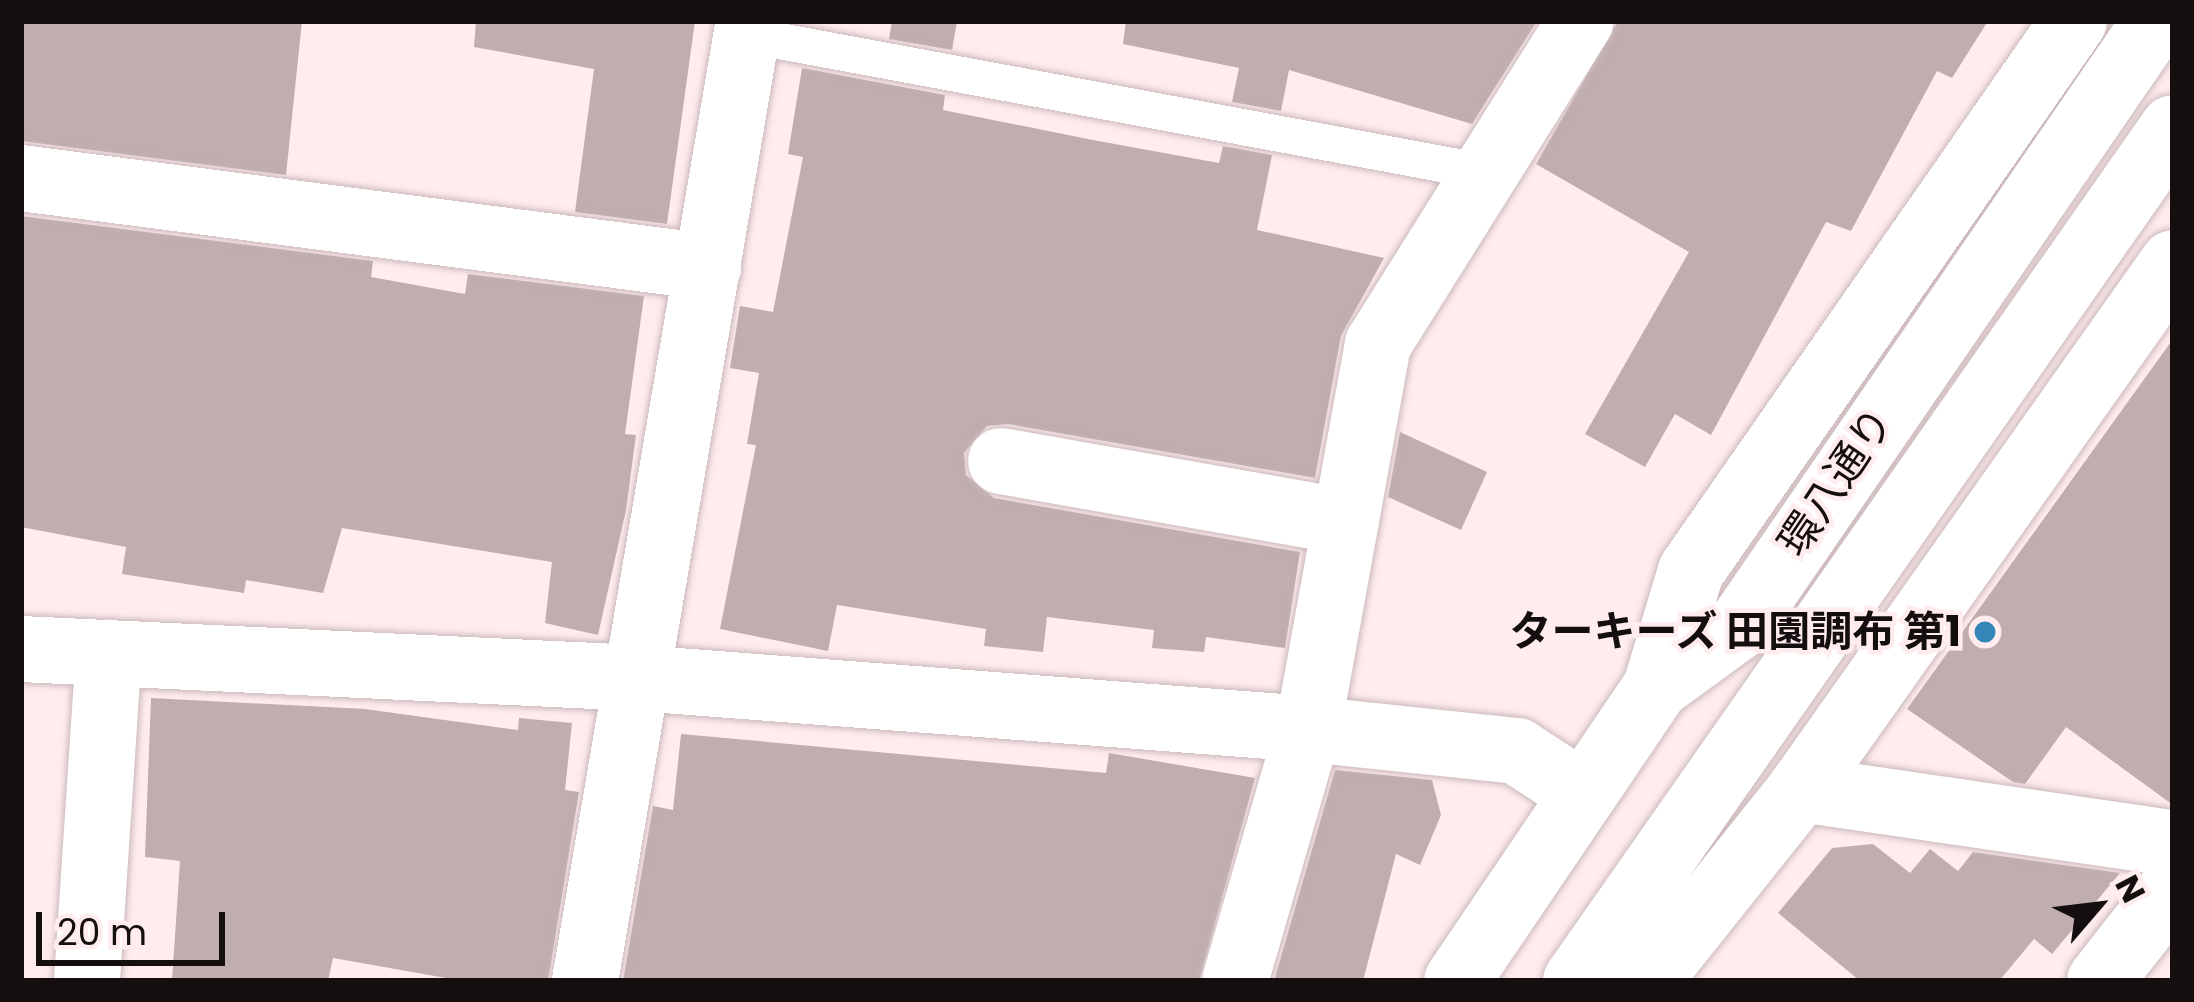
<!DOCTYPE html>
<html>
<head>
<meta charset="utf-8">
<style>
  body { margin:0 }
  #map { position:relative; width:2194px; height:1002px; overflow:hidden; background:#ffecee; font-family:Poppins,"Noto Sans JP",sans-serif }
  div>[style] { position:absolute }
  .building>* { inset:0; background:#bfadaf }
  .roads { filter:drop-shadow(0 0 3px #ccb9bb) drop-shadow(0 0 3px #ccb9bb) }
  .service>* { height:36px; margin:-18px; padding:0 18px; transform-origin:18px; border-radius:18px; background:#fff }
  .minor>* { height:66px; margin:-33px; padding:0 33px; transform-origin:33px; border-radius:33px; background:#fff }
  .tertiary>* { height:66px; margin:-33px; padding:0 33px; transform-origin:33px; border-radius:33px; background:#fff }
  .primary>* { height:66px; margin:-33px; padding:0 33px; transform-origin:33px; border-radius:33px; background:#fff }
  .dots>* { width:33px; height:33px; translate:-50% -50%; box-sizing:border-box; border:6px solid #ffecee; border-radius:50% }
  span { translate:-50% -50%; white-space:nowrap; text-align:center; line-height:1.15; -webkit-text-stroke:9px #ffecee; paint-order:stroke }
  .street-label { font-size:42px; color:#150e0f }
  .poi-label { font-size:42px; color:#150e0f; font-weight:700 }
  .right { translate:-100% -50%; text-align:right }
  .frame { position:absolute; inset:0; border:24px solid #150e0f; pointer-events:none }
  .north { position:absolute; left:2038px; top:846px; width:120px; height:120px; -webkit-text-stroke:9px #ffecee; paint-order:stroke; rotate:62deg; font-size:33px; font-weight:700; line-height:48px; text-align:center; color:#150e0f }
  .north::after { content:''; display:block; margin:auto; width:42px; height:54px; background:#150e0f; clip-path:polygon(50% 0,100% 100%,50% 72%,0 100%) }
  .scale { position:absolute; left:36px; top:912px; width:189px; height:54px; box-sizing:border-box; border:6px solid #150e0f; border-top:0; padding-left:15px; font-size:36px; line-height:42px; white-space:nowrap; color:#150e0f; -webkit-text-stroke:9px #ffecee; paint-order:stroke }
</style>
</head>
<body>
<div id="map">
  <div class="building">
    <i style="clip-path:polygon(21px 21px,302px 21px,286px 175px,21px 141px)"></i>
    <i style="clip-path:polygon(476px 21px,695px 21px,667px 224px,575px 212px,594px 69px,474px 47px)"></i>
    <i style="clip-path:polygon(892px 21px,957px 21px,952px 50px,889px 39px)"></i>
    <i style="clip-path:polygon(1126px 21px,1537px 21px,1472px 124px,1289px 70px,1281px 111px,1232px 102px,1239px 68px,1123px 44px)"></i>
    <i style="clip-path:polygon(1618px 21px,1988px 21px,1952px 78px,1937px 71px,1851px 231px,1826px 222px,1711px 435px,1675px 414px,1645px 467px,1585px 434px,1689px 252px,1536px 164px)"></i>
    <i style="clip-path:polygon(802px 68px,945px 95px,943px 110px,1093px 140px,1219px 163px,1223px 146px,1272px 155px,1257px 230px,1384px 258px,1341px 336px,1315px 478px,1008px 424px,987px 426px,964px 453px,966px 475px,994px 498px,1300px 552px,1285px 648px,1206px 637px,1204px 652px,1152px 648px,1154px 630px,1047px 617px,1043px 652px,984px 646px,986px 629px,837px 605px,828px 651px,720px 629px,756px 445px,747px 444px,759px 373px,730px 368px,740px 306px,773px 312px,803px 157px,788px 154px)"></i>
    <i style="clip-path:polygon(21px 216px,373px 261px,371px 277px,465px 294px,468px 274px,644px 296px,625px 434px,636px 435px,626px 510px,598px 635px,545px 623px,552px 562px,342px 528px,323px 593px,246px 580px,244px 593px,122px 574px,126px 547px,21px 527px)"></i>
    <i style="clip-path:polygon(2173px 339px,2173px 805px,2066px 727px,2025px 784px,2013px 782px,1907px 709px)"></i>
    <i style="clip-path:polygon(1400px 432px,1487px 472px,1461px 530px,1388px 497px)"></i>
    <i style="clip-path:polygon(151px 698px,365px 709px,518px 730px,519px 718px,572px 723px,565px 790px,579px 792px,548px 981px,463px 981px,333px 958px,328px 981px,172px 981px,180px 861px,145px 857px)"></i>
    <i style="clip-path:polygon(681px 734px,1106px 773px,1109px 753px,1255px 778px,1199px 981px,623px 981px,653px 806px,673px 810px)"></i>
    <i style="clip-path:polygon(1335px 770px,1432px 780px,1441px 815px,1420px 865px,1396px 854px,1363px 981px,1274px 981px)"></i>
    <i style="clip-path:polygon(1873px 844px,1910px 873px,1930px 849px,1958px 871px,1973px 852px,2120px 873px,2052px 954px,2034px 939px,1999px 981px,1860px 981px,1778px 913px,1832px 848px)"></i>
  </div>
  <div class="roads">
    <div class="service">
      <i style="left:747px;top:35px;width:756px;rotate:10.52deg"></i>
    </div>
    <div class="minor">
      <i style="left:21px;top:178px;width:693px;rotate:7.38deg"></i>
      <i style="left:1001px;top:461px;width:350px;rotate:10deg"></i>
      <i style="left:21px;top:649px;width:618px;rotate:2.69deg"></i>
      <i style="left:638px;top:678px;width:672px;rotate:4.35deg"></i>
      <i style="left:1308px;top:729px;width:210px;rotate:6deg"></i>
      <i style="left:1517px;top:751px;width:79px;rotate:33.1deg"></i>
      <i style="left:1801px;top:789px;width:376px;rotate:8.3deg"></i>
      <i style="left:87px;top:981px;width:329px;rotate:-86.2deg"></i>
      <i style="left:585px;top:981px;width:974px;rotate:-80.31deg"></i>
      <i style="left:1235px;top:981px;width:262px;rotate:-73.8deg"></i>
      <i style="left:1308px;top:729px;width:391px;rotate:-79.7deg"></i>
      <i style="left:1378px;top:344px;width:381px;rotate:-57.9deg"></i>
    </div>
    <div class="tertiary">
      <i style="left:2100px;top:981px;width:118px;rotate:-51.9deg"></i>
    </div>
    <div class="primary">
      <i style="left:1656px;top:687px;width:121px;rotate:-73.2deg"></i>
      <i style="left:1691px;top:571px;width:670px;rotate:-55.15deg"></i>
      <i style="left:1457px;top:981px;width:355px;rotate:-55.9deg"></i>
      <i style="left:1656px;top:687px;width:105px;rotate:-36.1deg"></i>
      <i style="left:1741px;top:625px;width:733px;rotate:-55.51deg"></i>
      <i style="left:1576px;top:981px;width:1041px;rotate:-55.01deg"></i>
      <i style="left:1648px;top:981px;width:246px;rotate:-51.4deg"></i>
      <i style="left:1801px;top:789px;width:644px;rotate:-54.73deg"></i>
    </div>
  </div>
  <div class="dots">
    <i style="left:1985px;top:632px;background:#3287b7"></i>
  </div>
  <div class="street-label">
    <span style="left:1836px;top:482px;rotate:-56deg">環八通り</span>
  </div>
  <div class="poi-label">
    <span class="right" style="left:1961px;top:632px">ターキーズ 田園調布 第1</span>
  </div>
  <div class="frame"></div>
  <div class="north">N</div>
  <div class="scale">20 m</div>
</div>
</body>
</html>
